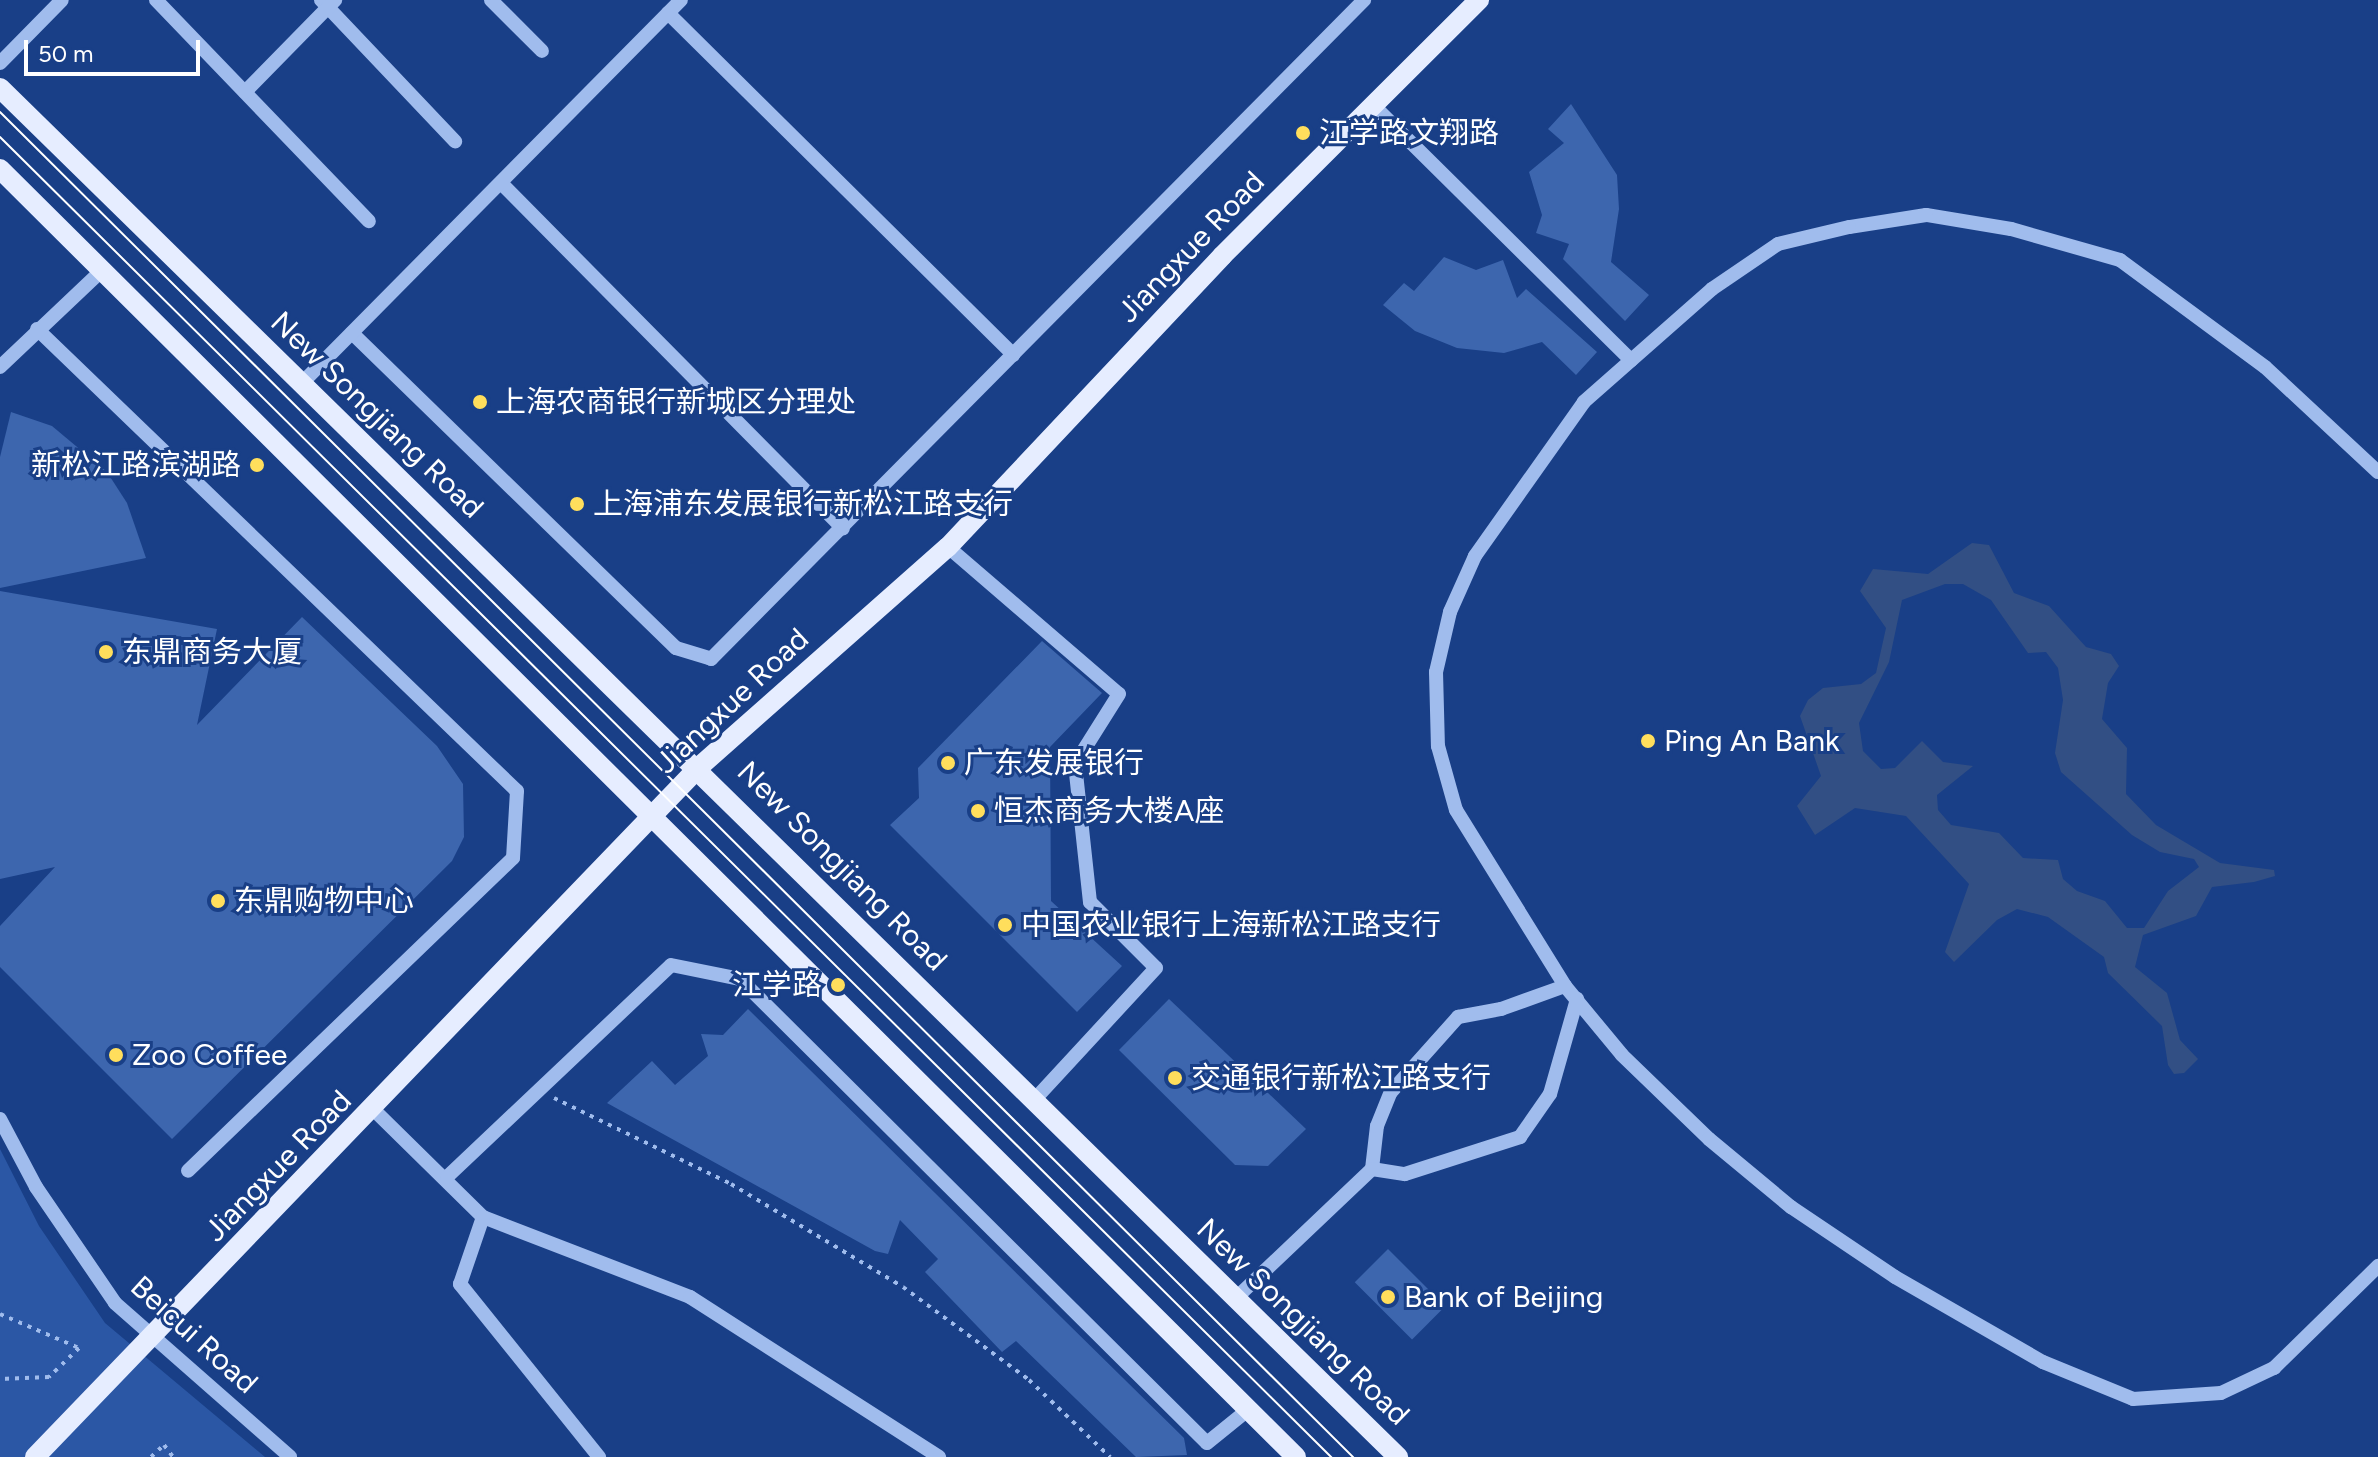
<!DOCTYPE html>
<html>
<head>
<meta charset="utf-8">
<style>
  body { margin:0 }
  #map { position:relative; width:2378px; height:1457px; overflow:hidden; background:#193f87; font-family:Figtree,"Noto Sans SC",sans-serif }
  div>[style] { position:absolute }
  .green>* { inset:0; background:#2b57a5 }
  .water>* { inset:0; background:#324f84 }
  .building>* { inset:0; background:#3d66ae; transform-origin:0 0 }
  .path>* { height:4px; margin-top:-2px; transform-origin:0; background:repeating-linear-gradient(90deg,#a0bced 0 4px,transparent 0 10px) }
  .minor>* { height:14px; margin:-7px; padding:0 7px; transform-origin:7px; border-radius:7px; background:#a0bced }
  .major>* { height:20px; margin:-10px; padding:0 10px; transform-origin:10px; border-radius:10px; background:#e6edff }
  .tram>* { height:2px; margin:-1px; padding:0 1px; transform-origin:1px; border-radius:1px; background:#fff }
  .dots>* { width:22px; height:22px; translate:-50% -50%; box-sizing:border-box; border:4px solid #193f87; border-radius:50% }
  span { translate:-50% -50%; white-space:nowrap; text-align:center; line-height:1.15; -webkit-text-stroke:6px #193f87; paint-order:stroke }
  .poi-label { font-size:30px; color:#fff }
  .left { translate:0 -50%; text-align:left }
  .right { translate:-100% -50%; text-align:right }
  .street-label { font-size:30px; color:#fff }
  .scale { position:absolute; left:24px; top:40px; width:176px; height:36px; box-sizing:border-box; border:4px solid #fff; border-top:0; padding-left:10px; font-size:24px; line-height:28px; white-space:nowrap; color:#fff; -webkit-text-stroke:6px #193f87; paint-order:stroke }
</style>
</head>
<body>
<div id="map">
  <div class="green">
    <i style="clip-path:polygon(0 1149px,39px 1226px,105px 1323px,265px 1457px,0 1457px)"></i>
  </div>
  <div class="water">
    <i style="clip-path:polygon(evenodd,1972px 543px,1989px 545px,2014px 593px,2049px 606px,2086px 647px,2111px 654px,2119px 666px,2108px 683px,2102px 719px,2127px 748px,2126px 794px,2156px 825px,2220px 863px,2274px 870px,2275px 876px,2254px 882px,2212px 887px,2196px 916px,2143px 935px,2135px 967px,2167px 993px,2180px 1040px,2198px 1059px,2184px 1073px,2174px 1074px,2168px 1065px,2162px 1026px,2108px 973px,2104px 957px,2048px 917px,2017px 909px,1997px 920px,1954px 962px,1945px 952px,1969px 884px,1906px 816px,1855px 808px,1815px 835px,1797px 806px,1821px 776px,1800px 716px,1808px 700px,1823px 688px,1861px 684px,1876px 673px,1886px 628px,1860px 591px,1873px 569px,1928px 574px,1972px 543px,1945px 584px,1963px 584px,1991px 600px,2028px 653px,2046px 652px,2058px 668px,2063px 700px,2055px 753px,2061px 772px,2132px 835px,2160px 852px,2194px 859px,2199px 867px,2168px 891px,2144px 928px,2127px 928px,2105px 901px,2077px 891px,2063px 879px,2058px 860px,2023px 858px,1999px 833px,1951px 825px,1938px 810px,1937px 795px,1973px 766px,1943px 762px,1922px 741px,1895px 768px,1881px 769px,1863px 751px,1859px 723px,1889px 662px,1902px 600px,1945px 584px)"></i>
  </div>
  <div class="building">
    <i style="clip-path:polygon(1571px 104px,1617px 175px,1619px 209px,1611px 262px,1649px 295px,1625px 321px,1563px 259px,1569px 244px,1536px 233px,1542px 215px,1529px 172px,1564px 143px,1548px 129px)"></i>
    <i style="clip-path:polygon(1444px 257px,1476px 270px,1503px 260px,1517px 298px,1526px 289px,1597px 352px,1576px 375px,1542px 342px,1504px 353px,1457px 348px,1415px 331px,1383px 305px,1404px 283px,1414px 291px)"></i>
    <i style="clip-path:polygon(11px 412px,52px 426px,107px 472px,127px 503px,146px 558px,0 588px,0 457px)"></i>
    <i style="clip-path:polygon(0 591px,217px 629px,197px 725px,302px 617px,437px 746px,463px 784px,464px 837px,452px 861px,172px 1139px,0 967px,0 926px,55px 867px,0 879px)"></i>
    <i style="clip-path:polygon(1042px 641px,1102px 693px,1050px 747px,1051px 901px,1122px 966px,1077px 1012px,890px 825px,919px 798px,918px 768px)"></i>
    <i style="clip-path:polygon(1169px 999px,1306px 1129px,1268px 1166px,1235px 1165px,1119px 1050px)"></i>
    <i style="clip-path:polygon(748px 1009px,1184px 1438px,1187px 1455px,1136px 1457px,1016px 1341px,1002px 1352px,925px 1272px,938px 1259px,900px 1220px,888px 1254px,875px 1251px,607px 1103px,652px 1061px,675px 1085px,708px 1056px,701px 1034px,723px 1035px)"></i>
    <i style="left:1388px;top:1249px;width:81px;height:47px;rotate:45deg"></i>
  </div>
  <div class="path">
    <i style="left:554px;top:1098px;width:197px;rotate:25.9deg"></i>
    <i style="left:731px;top:1184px;width:200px;rotate:30.9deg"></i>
    <i style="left:903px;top:1287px;width:157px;rotate:36.4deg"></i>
    <i style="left:1029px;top:1380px;width:112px;rotate:43.5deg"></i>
    <i style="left:0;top:1314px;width:86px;rotate:23.3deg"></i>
    <i style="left:79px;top:1348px;width:42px;rotate:136deg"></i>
    <i style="left:49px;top:1377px;width:49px;rotate:177.7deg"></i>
    <i style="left:151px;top:1457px;width:18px;rotate:-43deg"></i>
    <i style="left:164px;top:1445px;width:15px;rotate:53deg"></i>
  </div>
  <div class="minor">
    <i style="left:156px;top:0;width:307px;rotate:46.1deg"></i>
    <i style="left:321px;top:0;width:195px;rotate:46.5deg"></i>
    <i style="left:491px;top:0;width:72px;rotate:45deg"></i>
    <i style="left:668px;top:13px;width:486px;rotate:44.7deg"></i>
    <i style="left:0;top:63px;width:88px;rotate:-45.5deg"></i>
    <i style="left:245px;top:92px;width:129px;rotate:-45.6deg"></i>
    <i style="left:1373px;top:105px;width:363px;rotate:44.7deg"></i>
    <i style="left:501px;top:183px;width:486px;rotate:45.3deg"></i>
    <i style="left:37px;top:329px;width:666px;rotate:43.91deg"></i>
    <i style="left:517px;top:791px;width:67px;rotate:93.4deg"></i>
    <i style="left:513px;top:858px;width:451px;rotate:136.1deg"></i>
    <i style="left:352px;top:333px;width:452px;rotate:44.2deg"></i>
    <i style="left:676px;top:648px;width:37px;rotate:17deg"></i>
    <i style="left:711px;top:659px;width:928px;rotate:-45.26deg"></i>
    <i style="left:0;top:367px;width:139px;rotate:-43.5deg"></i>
    <i style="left:301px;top:384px;width:540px;rotate:-45.3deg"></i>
    <i style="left:2378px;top:472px;width:154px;rotate:-137.1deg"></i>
    <i style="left:2265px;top:367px;width:180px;rotate:-143.6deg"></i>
    <i style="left:2120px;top:260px;width:113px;rotate:-164.1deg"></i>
    <i style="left:2011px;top:229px;width:86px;rotate:-170.6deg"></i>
    <i style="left:1926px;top:215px;width:78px;rotate:171.1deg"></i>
    <i style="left:1849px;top:227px;width:73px;rotate:166.5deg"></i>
    <i style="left:1778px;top:244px;width:80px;rotate:145.7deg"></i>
    <i style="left:1712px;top:289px;width:171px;rotate:138.6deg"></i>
    <i style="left:1584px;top:402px;width:189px;rotate:125.3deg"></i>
    <i style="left:1475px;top:556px;width:61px;rotate:114.1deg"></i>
    <i style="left:1450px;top:612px;width:62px;rotate:103.1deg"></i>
    <i style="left:1436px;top:672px;width:74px;rotate:88.5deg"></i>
    <i style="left:1438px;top:746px;width:66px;rotate:74.3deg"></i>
    <i style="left:1456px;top:810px;width:207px;rotate:58.2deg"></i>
    <i style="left:1565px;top:986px;width:89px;rotate:50.4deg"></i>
    <i style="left:1622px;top:1055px;width:121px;rotate:44deg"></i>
    <i style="left:1709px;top:1139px;width:107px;rotate:39.7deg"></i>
    <i style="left:1791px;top:1207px;width:125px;rotate:33.9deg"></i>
    <i style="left:1895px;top:1277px;width:171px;rotate:29.9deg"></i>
    <i style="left:2043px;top:1362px;width:97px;rotate:22.3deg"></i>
    <i style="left:2133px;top:1399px;width:88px;rotate:-3.9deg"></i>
    <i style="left:2221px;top:1393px;width:59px;rotate:-25.3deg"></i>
    <i style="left:2274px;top:1368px;width:146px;rotate:-44.4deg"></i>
    <i style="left:948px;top:547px;width:225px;rotate:40.7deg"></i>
    <i style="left:1119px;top:694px;width:83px;rotate:122.2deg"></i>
    <i style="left:1075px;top:764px;width:139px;rotate:83.8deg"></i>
    <i style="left:1090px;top:902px;width:93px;rotate:45deg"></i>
    <i style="left:1156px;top:968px;width:178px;rotate:132.7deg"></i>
    <i style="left:374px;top:1110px;width:153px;rotate:44.5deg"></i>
    <i style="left:483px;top:1217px;width:222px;rotate:21.1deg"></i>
    <i style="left:690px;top:1297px;width:296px;rotate:32.7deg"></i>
    <i style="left:0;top:1119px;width:77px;rotate:62.1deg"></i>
    <i style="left:36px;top:1187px;width:140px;rotate:55.7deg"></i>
    <i style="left:115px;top:1303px;width:233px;rotate:41.3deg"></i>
    <i style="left:1372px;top:1169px;width:43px;rotate:-83.4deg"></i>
    <i style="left:1377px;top:1126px;width:37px;rotate:-68deg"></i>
    <i style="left:1391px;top:1092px;width:101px;rotate:-48.2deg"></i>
    <i style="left:1458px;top:1017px;width:44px;rotate:-10.5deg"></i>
    <i style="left:1501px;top:1009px;width:68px;rotate:-19.8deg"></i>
    <i style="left:447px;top:1177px;width:308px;rotate:-43.4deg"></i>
    <i style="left:671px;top:965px;width:70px;rotate:11.5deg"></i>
    <i style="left:740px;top:979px;width:658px;rotate:44.82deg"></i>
    <i style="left:1207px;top:1443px;width:54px;rotate:-39deg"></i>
    <i style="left:483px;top:1217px;width:71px;rotate:108.9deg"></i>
    <i style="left:460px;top:1284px;width:222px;rotate:51.2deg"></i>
    <i style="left:1235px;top:1299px;width:189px;rotate:-43.5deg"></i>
    <i style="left:1372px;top:1169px;width:33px;rotate:9deg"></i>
    <i style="left:1405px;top:1174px;width:121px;rotate:-17.8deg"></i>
    <i style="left:1520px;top:1137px;width:52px;rotate:-55.1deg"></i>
    <i style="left:1550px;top:1094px;width:99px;rotate:-74.1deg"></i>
  </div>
  <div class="major">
    <i style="left:0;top:88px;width:1957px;rotate:44.4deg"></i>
    <i style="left:0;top:169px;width:1827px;rotate:44.82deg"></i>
    <i style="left:35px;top:1457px;width:958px;rotate:-46.1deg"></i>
    <i style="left:699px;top:767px;width:332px;rotate:-41.5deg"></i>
    <i style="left:948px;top:547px;width:400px;rotate:-46.7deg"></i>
    <i style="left:1222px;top:256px;width:363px;rotate:-44.9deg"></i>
  </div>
  <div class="tram">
    <i style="left:0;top:112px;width:1908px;rotate:44.83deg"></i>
    <i style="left:0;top:137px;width:1875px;rotate:44.76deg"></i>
  </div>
  <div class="dots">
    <i style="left:1303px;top:133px;background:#ffde5c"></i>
    <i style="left:480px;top:402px;background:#ffde5c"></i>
    <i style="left:257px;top:465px;background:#ffde5c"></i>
    <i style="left:577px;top:504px;background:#ffde5c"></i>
    <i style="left:106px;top:652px;background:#ffde5c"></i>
    <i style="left:1648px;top:741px;background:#ffde5c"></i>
    <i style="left:948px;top:763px;background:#ffde5c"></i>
    <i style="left:978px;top:811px;background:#ffde5c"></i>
    <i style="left:218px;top:901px;background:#ffde5c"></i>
    <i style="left:1005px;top:925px;background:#ffde5c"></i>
    <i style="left:838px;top:985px;background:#ffde5c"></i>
    <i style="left:116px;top:1055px;background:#ffde5c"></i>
    <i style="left:1175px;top:1078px;background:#ffde5c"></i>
    <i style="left:1388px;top:1297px;background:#ffde5c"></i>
  </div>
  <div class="poi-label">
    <span class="left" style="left:1319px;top:133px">江学路文翔路</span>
    <span class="left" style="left:496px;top:402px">上海农商银行新城区分理处</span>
    <span class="right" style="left:241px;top:465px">新松江路滨湖路</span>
    <span class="left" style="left:593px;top:504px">上海浦东发展银行新松江路支行</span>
    <span class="left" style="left:122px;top:652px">东鼎商务大厦</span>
    <span class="left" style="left:1664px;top:741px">Ping An Bank</span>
    <span class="left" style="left:964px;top:763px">广东发展银行</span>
    <span class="left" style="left:994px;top:811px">恒杰商务大楼A座</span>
    <span class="left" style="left:234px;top:901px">东鼎购物中心</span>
    <span class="left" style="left:1021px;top:925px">中国农业银行上海新松江路支行</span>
    <span class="right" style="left:822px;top:985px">江学路</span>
    <span class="left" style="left:132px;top:1055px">Zoo Coffee</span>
    <span class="left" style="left:1191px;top:1078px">交通银行新松江路支行</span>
    <span class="left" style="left:1404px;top:1297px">Bank of Beijing</span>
  </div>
  <div class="street-label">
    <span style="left:1191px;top:247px;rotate:-46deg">Jiangxue Road</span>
    <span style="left:377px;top:415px;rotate:44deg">New Songjiang Road</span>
    <span style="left:732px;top:701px;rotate:-43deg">Jiangxue Road</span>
    <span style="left:842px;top:866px;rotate:45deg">New Songjiang Road</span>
    <span style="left:278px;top:1166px;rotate:-46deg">Jiangxue Road</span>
    <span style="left:1303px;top:1322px;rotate:44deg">New Songjiang Road</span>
    <span style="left:194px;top:1335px;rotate:42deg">Beicui Road</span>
  </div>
  <div class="scale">50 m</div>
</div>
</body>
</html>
